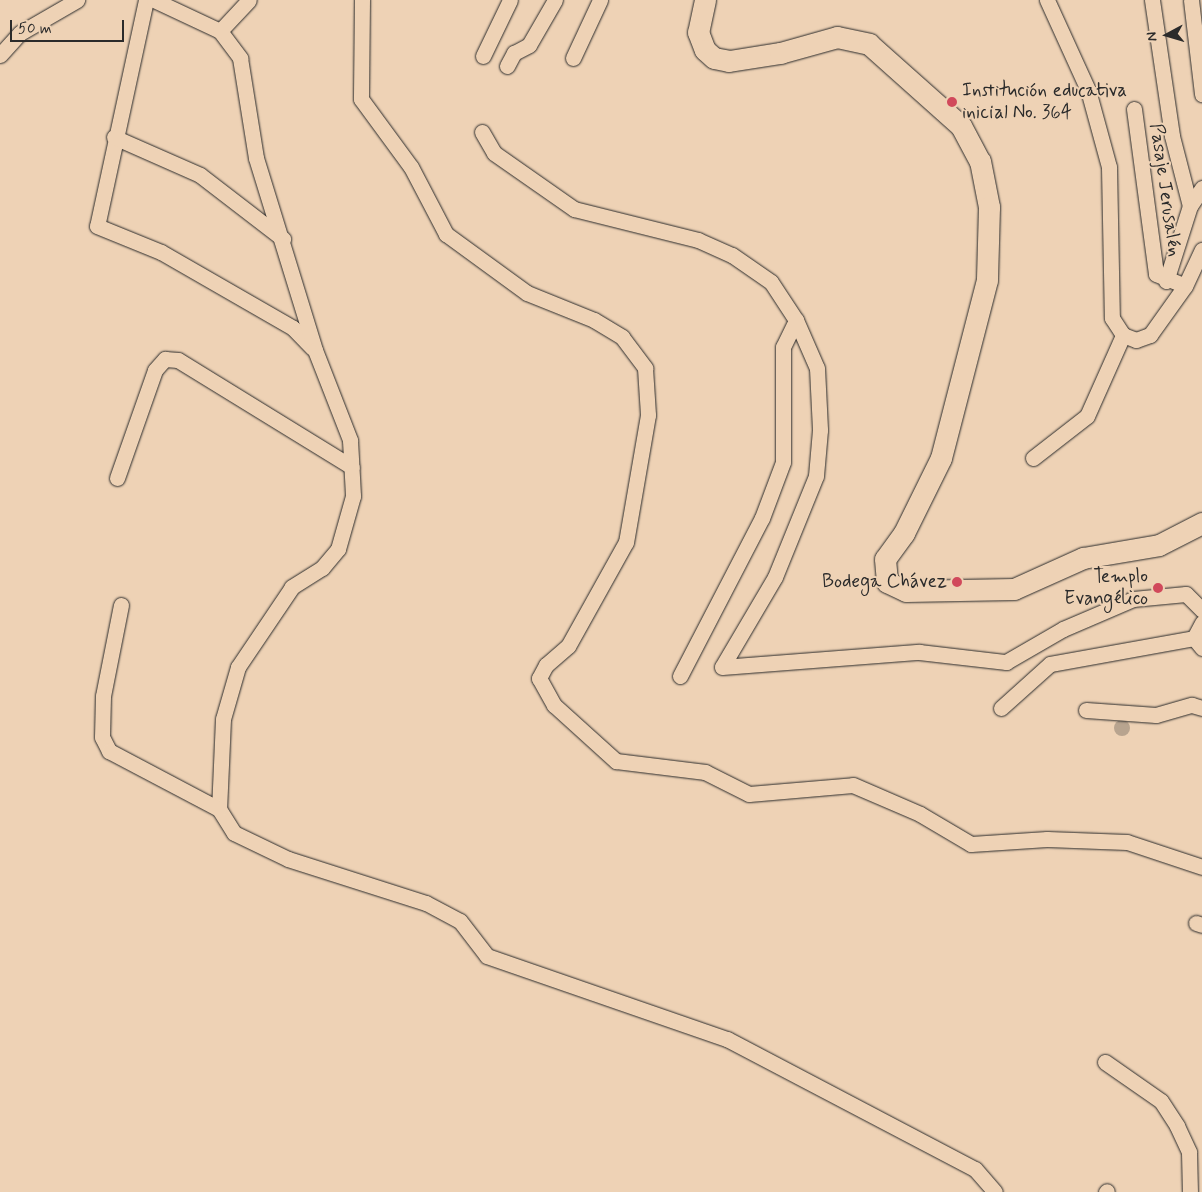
<!DOCTYPE html>
<html>
<head>
<meta charset="utf-8">
<style>
  body { margin:0 }
  #map { position:relative; width:1202px; height:1192px; overflow:hidden; background:#eed2b5; font-family:Mynerve,sans-serif }
  div>[style] { position:absolute }
  .building>* { inset:0; background:#b8a48f }
  .round { border-radius:50% }
  .roads { filter:drop-shadow(0 0 1px #2b2b2b) drop-shadow(0 0 1px #2b2b2b) }
  .street>* { height:15px; margin:-7.5px; padding:0 7.5px; transform-origin:7.5px; border-radius:7.5px; background:#eed2b5 }
  .secondary>* { height:21px; margin:-10.5px; padding:0 10.5px; transform-origin:10.5px; border-radius:10.5px; background:#eed2b5 }
  .dots>* { width:14px; height:14px; translate:-50% -50%; box-sizing:border-box; border:2px solid #eed2b5; border-radius:50% }
  span { translate:-50% -50%; white-space:nowrap; text-align:center; line-height:1.15; -webkit-text-stroke:4px #eed2b5; paint-order:stroke }
  .poi-label { font-size:19px; color:#2b2b2b }
  .left { translate:0 -50%; text-align:left }
  .right { translate:-100% -50%; text-align:right }
  .street-label { font-size:19px; color:#2b2b2b }
  .north { position:absolute; left:1142px; top:10px; width:50px; height:50px; -webkit-text-stroke:4px #eed2b5; paint-order:stroke; rotate:264deg; font-size:14px; font-weight:700; line-height:20px; text-align:center; color:#2b2b2b }
  .north::after { content:''; display:block; margin:auto; width:18px; height:22px; background:#2b2b2b; clip-path:polygon(50% 0,100% 100%,50% 72%,0 100%) }
  .scale { position:absolute; left:10px; top:20px; width:114px; height:22px; box-sizing:border-box; border:2px solid #2b2b2b; border-top:0; padding-left:6px; font-size:15px; line-height:18px; white-space:nowrap; color:#2b2b2b; -webkit-text-stroke:4px #eed2b5; paint-order:stroke }
</style>
</head>
<body>
<div id="map">
  <div class="building">
    <i class="round" style="left:1114px;top:720px;width:16px;height:16px"></i>
  </div>
  <div class="roads">
    <div class="street">
      <i style="left:146px;top:0;width:231px;rotate:102.2deg"></i>
      <i style="left:97px;top:226px;width:69px;rotate:22.1deg"></i>
      <i style="left:161px;top:252px;width:152px;rotate:29.9deg"></i>
      <i style="left:293px;top:328px;width:28px;rotate:46deg"></i>
      <i style="left:154px;top:0;width:73px;rotate:25.2deg"></i>
      <i style="left:220px;top:31px;width:34px;rotate:53deg"></i>
      <i style="left:240px;top:58px;width:101px;rotate:80.9deg"></i>
      <i style="left:256px;top:158px;width:201px;rotate:72.9deg"></i>
      <i style="left:315px;top:350px;width:97px;rotate:68.7deg"></i>
      <i style="left:350px;top:440px;width:56px;rotate:86.9deg"></i>
      <i style="left:353px;top:496px;width:55px;rotate:105.8deg"></i>
      <i style="left:338px;top:549px;width:25px;rotate:130deg"></i>
      <i style="left:322px;top:568px;width:36px;rotate:148deg"></i>
      <i style="left:292px;top:587px;width:97px;rotate:124deg"></i>
      <i style="left:238px;top:667px;width:54px;rotate:106.1deg"></i>
      <i style="left:223px;top:719px;width:90px;rotate:92.5deg"></i>
      <i style="left:219px;top:809px;width:28px;rotate:58deg"></i>
      <i style="left:234px;top:833px;width:60px;rotate:25.7deg"></i>
      <i style="left:288px;top:859px;width:145px;rotate:17.7deg"></i>
      <i style="left:426px;top:903px;width:38px;rotate:28deg"></i>
      <i style="left:460px;top:921px;width:44px;rotate:52.4deg"></i>
      <i style="left:487px;top:956px;width:254px;rotate:19.1deg"></i>
      <i style="left:727px;top:1039px;width:280px;rotate:27.7deg"></i>
      <i style="left:975px;top:1169px;width:30px;rotate:49deg"></i>
      <i style="left:362px;top:0;width:99px;rotate:90.6deg"></i>
      <i style="left:361px;top:99px;width:84px;rotate:53.7deg"></i>
      <i style="left:411px;top:167px;width:76px;rotate:62.4deg"></i>
      <i style="left:446px;top:234px;width:100px;rotate:36.1deg"></i>
      <i style="left:527px;top:293px;width:72px;rotate:21.9deg"></i>
      <i style="left:594px;top:320px;width:33px;rotate:31deg"></i>
      <i style="left:622px;top:337px;width:39px;rotate:53deg"></i>
      <i style="left:645px;top:368px;width:47px;rotate:86.3deg"></i>
      <i style="left:648px;top:415px;width:129px;rotate:99.8deg"></i>
      <i style="left:626px;top:542px;width:119px;rotate:119.1deg"></i>
      <i style="left:568px;top:646px;width:29px;rotate:139deg"></i>
      <i style="left:546px;top:665px;width:15px;rotate:118deg"></i>
      <i style="left:539px;top:678px;width:31px;rotate:61deg"></i>
      <i style="left:554px;top:705px;width:84px;rotate:42.1deg"></i>
      <i style="left:616px;top:761px;width:90px;rotate:7deg"></i>
      <i style="left:705px;top:772px;width:49px;rotate:26.6deg"></i>
      <i style="left:749px;top:794px;width:104px;rotate:-4.9deg"></i>
      <i style="left:853px;top:785px;width:73px;rotate:23.4deg"></i>
      <i style="left:920px;top:814px;width:59px;rotate:30.5deg"></i>
      <i style="left:971px;top:844px;width:76px;rotate:-3.8deg"></i>
      <i style="left:1047px;top:839px;width:80px;rotate:2.1deg"></i>
      <i style="left:1127px;top:842px;width:79px;rotate:18.4deg"></i>
      <i style="left:1047px;top:0;width:99px;rotate:65.5deg"></i>
      <i style="left:1088px;top:90px;width:80px;rotate:74.7deg"></i>
      <i style="left:1109px;top:167px;width:151px;rotate:88.9deg"></i>
      <i style="left:1112px;top:318px;width:20px;rotate:57deg"></i>
      <i style="left:1123px;top:335px;width:14px;rotate:21deg"></i>
      <i style="left:1136px;top:340px;width:15px;rotate:-20deg"></i>
      <i style="left:1150px;top:335px;width:60px;rotate:-54.5deg"></i>
      <i style="left:1185px;top:286px;width:40px;rotate:-65deg"></i>
      <i style="left:1152px;top:0;width:137px;rotate:81.6deg"></i>
      <i style="left:1172px;top:136px;width:72px;rotate:75.6deg"></i>
      <i style="left:1190px;top:206px;width:22px;rotate:-56deg"></i>
      <i style="left:1191px;top:0;width:95px;rotate:83.3deg"></i>
      <i style="left:220px;top:31px;width:42px;rotate:-46.9deg"></i>
      <i style="left:0;top:55px;width:30px;rotate:-48deg"></i>
      <i style="left:20px;top:33px;width:66px;rotate:-30.1deg"></i>
      <i style="left:483px;top:56px;width:62px;rotate:-64.3deg"></i>
      <i style="left:573px;top:58px;width:64px;rotate:-65deg"></i>
      <i style="left:507px;top:66px;width:15px;rotate:-62deg"></i>
      <i style="left:514px;top:53px;width:17px;rotate:-28deg"></i>
      <i style="left:529px;top:45px;width:52px;rotate:-60deg"></i>
      <i style="left:1134px;top:109px;width:166px;rotate:82.4deg"></i>
      <i style="left:1156px;top:274px;width:31px;rotate:22deg"></i>
      <i style="left:482px;top:132px;width:24px;rotate:60deg"></i>
      <i style="left:494px;top:153px;width:98px;rotate:35deg"></i>
      <i style="left:574px;top:209px;width:128px;rotate:14deg"></i>
      <i style="left:698px;top:240px;width:37px;rotate:24deg"></i>
      <i style="left:732px;top:255px;width:47px;rotate:34.7deg"></i>
      <i style="left:771px;top:282px;width:45px;rotate:56.7deg"></i>
      <i style="left:796px;top:320px;width:52px;rotate:66.4deg"></i>
      <i style="left:817px;top:368px;width:62px;rotate:87.2deg"></i>
      <i style="left:820px;top:430px;width:46px;rotate:95deg"></i>
      <i style="left:816px;top:476px;width:109px;rotate:112.1deg"></i>
      <i style="left:775px;top:577px;width:104px;rotate:120.5deg"></i>
      <i style="left:114px;top:137px;width:94px;rotate:23.8deg"></i>
      <i style="left:200px;top:175px;width:105px;rotate:37.6deg"></i>
      <i style="left:1166px;top:281px;width:79px;rotate:-72.3deg"></i>
      <i style="left:1033px;top:458px;width:68px;rotate:-37.9deg"></i>
      <i style="left:1087px;top:416px;width:89px;rotate:-66deg"></i>
      <i style="left:117px;top:478px;width:114px;rotate:-70.6deg"></i>
      <i style="left:155px;top:370px;width:15px;rotate:-48deg"></i>
      <i style="left:165px;top:359px;width:13px;rotate:4deg"></i>
      <i style="left:178px;top:360px;width:204px;rotate:31.6deg"></i>
      <i style="left:121px;top:605px;width:93px;rotate:101.2deg"></i>
      <i style="left:103px;top:696px;width:41px;rotate:91.4deg"></i>
      <i style="left:102px;top:737px;width:16px;rotate:63deg"></i>
      <i style="left:109px;top:751px;width:124px;rotate:27.8deg"></i>
      <i style="left:1202px;top:623px;width:17px;rotate:118deg"></i>
      <i style="left:1194px;top:638px;width:13px;rotate:51deg"></i>
      <i style="left:722px;top:667px;width:198px;rotate:-4.4deg"></i>
      <i style="left:919px;top:652px;width:88px;rotate:6.6deg"></i>
      <i style="left:1006px;top:662px;width:66px;rotate:-30.1deg"></i>
      <i style="left:1063px;top:629px;width:76px;rotate:-23.2deg"></i>
      <i style="left:1133px;top:599px;width:53px;rotate:-5.4deg"></i>
      <i style="left:1186px;top:594px;width:23px;rotate:45deg"></i>
      <i style="left:680px;top:676px;width:178px;rotate:-62.6deg"></i>
      <i style="left:762px;top:518px;width:60px;rotate:-69.4deg"></i>
      <i style="left:783px;top:462px;width:115px;rotate:-90deg"></i>
      <i style="left:783px;top:347px;width:30px;rotate:-64deg"></i>
      <i style="left:1001px;top:708px;width:66px;rotate:-41.9deg"></i>
      <i style="left:1050px;top:664px;width:146px;rotate:-10.2deg"></i>
      <i style="left:1086px;top:710px;width:70px;rotate:4.1deg"></i>
      <i style="left:1156px;top:715px;width:37px;rotate:-16deg"></i>
      <i style="left:1192px;top:705px;width:10px;rotate:17deg"></i>
      <i style="left:1196px;top:923px;width:6px;rotate:18deg"></i>
      <i style="left:1105px;top:1062px;width:68px;rotate:34.9deg"></i>
      <i style="left:1161px;top:1101px;width:30px;rotate:57deg"></i>
      <i style="left:1177px;top:1126px;width:29px;rotate:65deg"></i>
      <i style="left:1189px;top:1152px;width:40px;rotate:88.6deg"></i>
      <i style="left:1106px;top:1192px;width:1px;rotate:-45deg"></i>
    </div>
    <div class="secondary">
      <i style="left:705px;top:0;width:33px;rotate:102deg"></i>
      <i style="left:698px;top:32px;width:19px;rotate:69deg"></i>
      <i style="left:705px;top:50px;width:12px;rotate:42deg"></i>
      <i style="left:714px;top:58px;width:15px;rotate:11deg"></i>
      <i style="left:729px;top:61px;width:52px;rotate:-8.9deg"></i>
      <i style="left:780px;top:53px;width:59px;rotate:-15.7deg"></i>
      <i style="left:837px;top:37px;width:33px;rotate:12deg"></i>
      <i style="left:869px;top:44px;width:123px;rotate:41.7deg"></i>
      <i style="left:961px;top:126px;width:40px;rotate:62deg"></i>
      <i style="left:980px;top:161px;width:47px;rotate:78.9deg"></i>
      <i style="left:989px;top:207px;width:73px;rotate:91.6deg"></i>
      <i style="left:987px;top:280px;width:184px;rotate:104.5deg"></i>
      <i style="left:941px;top:458px;width:84px;rotate:116.3deg"></i>
      <i style="left:904px;top:533px;width:32px;rotate:126deg"></i>
      <i style="left:885px;top:559px;width:23px;rotate:85deg"></i>
      <i style="left:887px;top:582px;width:21px;rotate:25deg"></i>
      <i style="left:906px;top:591px;width:108px;rotate:-1.1deg"></i>
      <i style="left:1014px;top:589px;width:76px;rotate:-24.2deg"></i>
      <i style="left:1083px;top:558px;width:77px;rotate:-9.7deg"></i>
      <i style="left:1159px;top:545px;width:48px;rotate:-27.1deg"></i>
    </div>
  </div>
  <div class="dots">
    <i style="left:952px;top:102px;background:#d1495b"></i>
    <i style="left:957px;top:582px;background:#d1495b"></i>
    <i style="left:1158px;top:588px;background:#d1495b"></i>
  </div>
  <div class="poi-label">
    <span class="left" style="left:962px;top:102px">Institución educativa<br>inicial No. 364</span>
    <span class="right" style="left:1148px;top:588px">Templo<br>Evangélico</span>
    <span class="right" style="left:947px;top:582px">Bodega Chávez</span>
  </div>
  <div class="street-label">
    <span style="left:1165px;top:190px;rotate:82deg">Pasaje Jerusalén</span>
  </div>
  <div class="north">N</div>
  <div class="scale">50 m</div>
</div>
</body>
</html>
